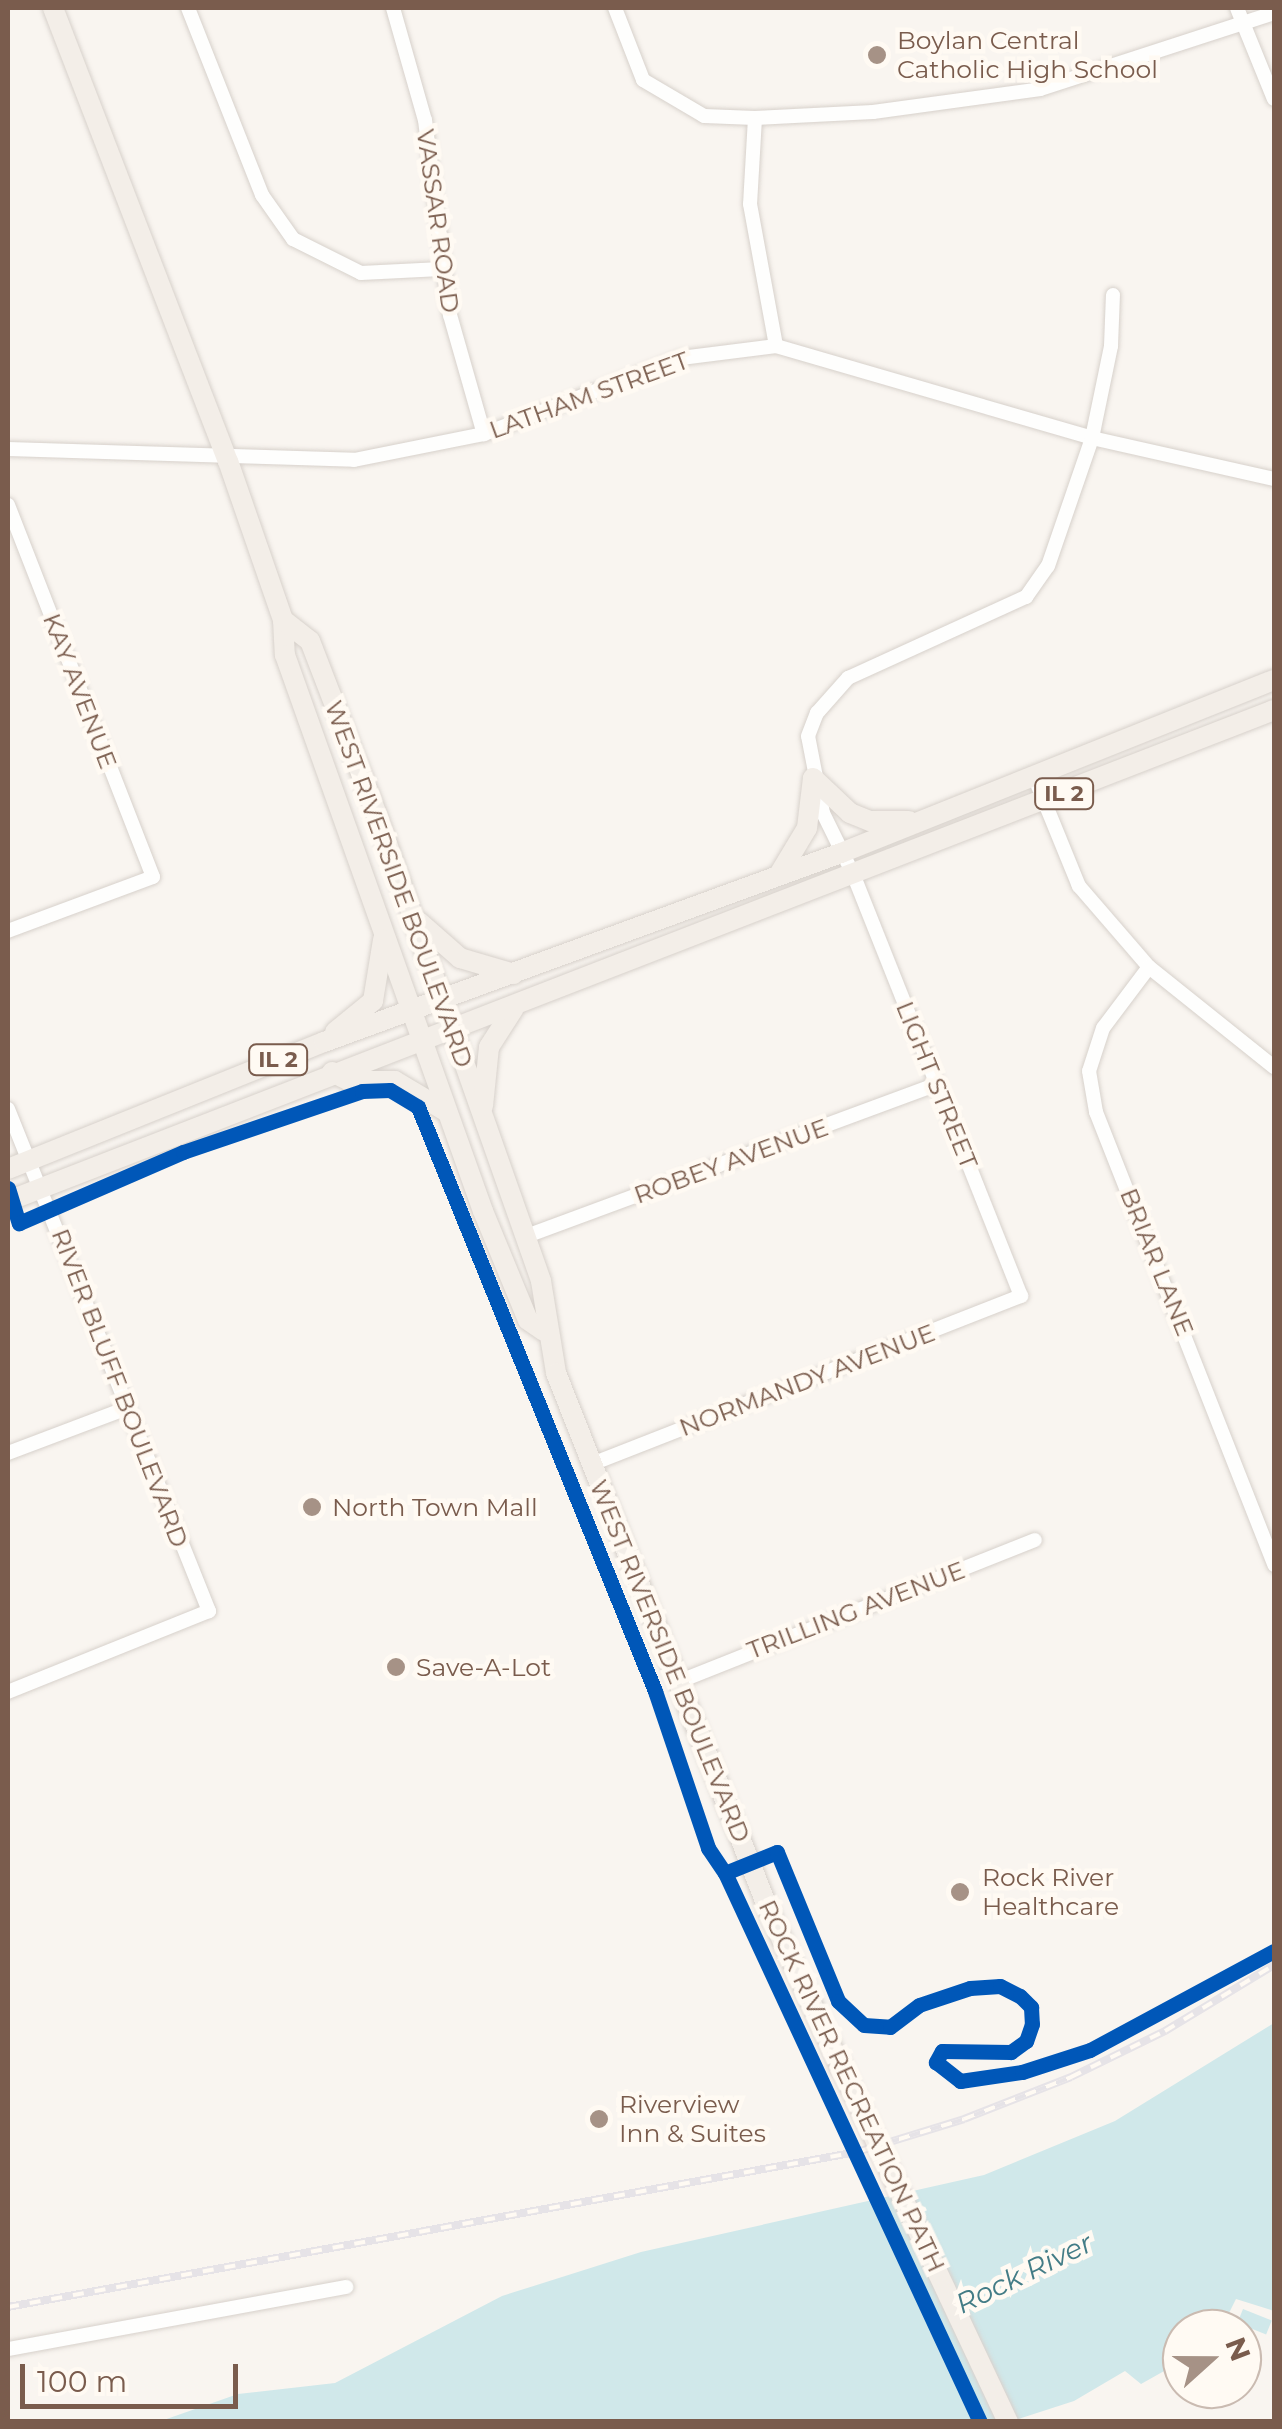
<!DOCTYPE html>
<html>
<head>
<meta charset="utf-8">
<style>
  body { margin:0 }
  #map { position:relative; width:1282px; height:2429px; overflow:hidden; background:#f9f5f0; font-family:Montserrat,sans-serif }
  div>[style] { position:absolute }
  .water>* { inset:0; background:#d0e8ea; transform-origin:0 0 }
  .roads { filter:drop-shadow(0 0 2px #d7d1cb) drop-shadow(0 0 2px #d7d1cb) }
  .street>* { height:14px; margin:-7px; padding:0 7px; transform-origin:7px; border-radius:7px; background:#fefefd }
  .primary>* { height:20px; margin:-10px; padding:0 10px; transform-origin:10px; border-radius:10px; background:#f3eee8 }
  .rail>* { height:8px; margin-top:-4px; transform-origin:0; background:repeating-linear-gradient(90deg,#fffaf3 0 11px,#e6e3e7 0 22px); box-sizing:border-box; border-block:2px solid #e6e3e7 }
  .bridges { filter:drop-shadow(0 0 2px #dad1cc) drop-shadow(0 0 2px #dad1cc) }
  .primary-bridge>* { height:20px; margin:-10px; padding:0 10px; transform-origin:10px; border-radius:10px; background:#f3eee8 }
  .cycleway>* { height:15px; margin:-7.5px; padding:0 7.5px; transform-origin:7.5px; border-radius:7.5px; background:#0057b8 }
  .dots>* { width:28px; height:28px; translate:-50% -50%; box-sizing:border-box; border:5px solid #fffaf3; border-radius:50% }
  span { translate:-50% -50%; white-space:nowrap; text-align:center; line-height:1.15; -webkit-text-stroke:9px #fffaf3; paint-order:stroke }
  .shield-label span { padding:2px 8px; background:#fffaf3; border:2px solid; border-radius:8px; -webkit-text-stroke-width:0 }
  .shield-label { font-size:22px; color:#7a5c4d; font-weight:700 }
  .poi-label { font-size:25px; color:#7a5c4d }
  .left { translate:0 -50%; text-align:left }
  .street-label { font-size:25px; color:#7a5c4d }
  .water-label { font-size:28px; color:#437c86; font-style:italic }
  .frame { position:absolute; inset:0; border:10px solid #7a5c4d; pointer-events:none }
  .north { position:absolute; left:1162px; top:2309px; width:100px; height:100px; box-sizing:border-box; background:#fffaf3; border:2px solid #cabbb1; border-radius:50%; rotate:69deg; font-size:28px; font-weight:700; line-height:40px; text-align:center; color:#7a5c4d }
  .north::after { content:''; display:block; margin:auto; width:35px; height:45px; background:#a69286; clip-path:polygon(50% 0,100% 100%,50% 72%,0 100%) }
  .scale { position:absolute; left:20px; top:2364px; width:218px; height:45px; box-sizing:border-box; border:5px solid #7a5c4d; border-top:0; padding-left:12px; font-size:30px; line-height:35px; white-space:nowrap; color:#7a5c4d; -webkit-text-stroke:8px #fffaf3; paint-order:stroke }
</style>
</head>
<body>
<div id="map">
  <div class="water">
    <i style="clip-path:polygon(1274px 2023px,1274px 2311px,1236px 2299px,1221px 2329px,1182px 2329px,1182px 2361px,1141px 2384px,1125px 2371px,1074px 2401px,1009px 2422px,158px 2422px,238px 2394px,335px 2383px,502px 2296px,641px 2252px,984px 2175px,1115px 2121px)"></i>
    <i style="left:1243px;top:2309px;width:31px;height:15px;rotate:22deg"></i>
  </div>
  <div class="roads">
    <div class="street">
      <i style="left:188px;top:8px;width:201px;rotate:68.4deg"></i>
      <i style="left:262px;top:195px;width:54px;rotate:54.8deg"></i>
      <i style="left:293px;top:239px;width:76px;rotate:26.6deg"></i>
      <i style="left:361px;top:273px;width:80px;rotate:-2.9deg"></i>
      <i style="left:393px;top:8px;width:116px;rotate:74.1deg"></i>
      <i style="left:425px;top:120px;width:197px;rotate:82.7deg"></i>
      <i style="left:450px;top:315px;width:124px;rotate:74.1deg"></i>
      <i style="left:615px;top:8px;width:77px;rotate:68.7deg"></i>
      <i style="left:643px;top:80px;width:71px;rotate:30.5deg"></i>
      <i style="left:704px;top:116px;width:51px;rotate:2.2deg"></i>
      <i style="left:755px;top:118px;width:118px;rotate:-2.9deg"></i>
      <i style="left:873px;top:112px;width:169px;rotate:-7.8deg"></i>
      <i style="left:1040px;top:89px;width:246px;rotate:-18deg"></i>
      <i style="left:1237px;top:8px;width:98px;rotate:67.9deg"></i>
      <i style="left:755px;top:118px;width:86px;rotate:93.3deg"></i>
      <i style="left:750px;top:204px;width:144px;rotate:79.6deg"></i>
      <i style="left:8px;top:449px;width:346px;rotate:1.8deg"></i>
      <i style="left:354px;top:460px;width:133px;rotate:-11.3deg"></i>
      <i style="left:484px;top:434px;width:211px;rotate:-21.1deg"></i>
      <i style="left:681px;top:358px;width:96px;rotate:-7.2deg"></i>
      <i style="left:776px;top:346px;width:329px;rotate:16.2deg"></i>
      <i style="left:1092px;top:438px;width:187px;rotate:12.7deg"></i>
      <i style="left:8px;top:505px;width:399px;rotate:68.7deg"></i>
      <i style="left:153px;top:877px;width:155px;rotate:159.6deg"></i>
      <i style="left:1034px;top:776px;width:119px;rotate:67.8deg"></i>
      <i style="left:1079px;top:886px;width:107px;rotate:49.2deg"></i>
      <i style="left:1149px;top:967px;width:160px;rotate:38.7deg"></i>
      <i style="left:1149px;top:967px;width:76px;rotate:127deg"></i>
      <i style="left:1103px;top:1028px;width:45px;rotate:108deg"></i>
      <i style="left:1089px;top:1071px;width:42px;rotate:80.3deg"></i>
      <i style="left:1096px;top:1112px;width:487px;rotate:68.5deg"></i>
      <i style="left:8px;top:1109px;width:541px;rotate:68.18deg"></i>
      <i style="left:209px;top:1611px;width:217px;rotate:158.1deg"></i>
      <i style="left:524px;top:1237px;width:440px;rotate:-20.3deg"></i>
      <i style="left:8px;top:1453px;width:127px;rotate:-20.7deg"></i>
      <i style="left:592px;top:1464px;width:461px;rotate:-21.4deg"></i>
      <i style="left:1021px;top:1296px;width:454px;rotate:-111.7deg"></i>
      <i style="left:853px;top:874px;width:68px;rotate:-116.2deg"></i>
      <i style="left:823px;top:813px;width:78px;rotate:-101deg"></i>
      <i style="left:808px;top:736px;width:25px;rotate:-69deg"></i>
      <i style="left:817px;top:713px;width:47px;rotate:-48.5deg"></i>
      <i style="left:848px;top:678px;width:196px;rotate:-24.5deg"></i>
      <i style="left:1026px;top:597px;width:38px;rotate:-55deg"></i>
      <i style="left:1048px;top:566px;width:135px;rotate:-71deg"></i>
      <i style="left:1092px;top:438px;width:94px;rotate:-78.3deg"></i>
      <i style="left:1111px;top:346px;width:51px;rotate:-87.8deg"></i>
      <i style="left:678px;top:1682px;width:384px;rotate:-21.7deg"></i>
      <i style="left:8px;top:2349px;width:344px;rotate:-10.4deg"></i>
    </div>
    <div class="primary">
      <i style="left:53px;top:8px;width:486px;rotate:68.9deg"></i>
      <i style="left:228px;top:461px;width:168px;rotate:70.9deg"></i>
      <i style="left:283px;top:620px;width:35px;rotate:87deg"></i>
      <i style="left:285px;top:655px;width:590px;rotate:70.4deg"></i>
      <i style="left:483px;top:1211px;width:118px;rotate:67.6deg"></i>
      <i style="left:528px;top:1320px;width:19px;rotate:35deg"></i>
      <i style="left:283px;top:620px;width:34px;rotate:38deg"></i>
      <i style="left:310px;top:641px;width:186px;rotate:68.9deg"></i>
      <i style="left:377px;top:815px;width:494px;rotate:70.6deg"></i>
      <i style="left:541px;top:1281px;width:93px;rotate:80.7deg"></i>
      <i style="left:556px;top:1373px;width:584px;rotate:68.4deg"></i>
      <i style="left:771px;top:1916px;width:164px;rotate:65.2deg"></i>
      <i style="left:813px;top:778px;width:51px;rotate:43.4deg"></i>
      <i style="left:850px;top:813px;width:22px;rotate:22deg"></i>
      <i style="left:870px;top:821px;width:39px"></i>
      <i style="left:780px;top:873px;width:52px;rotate:-59deg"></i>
      <i style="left:807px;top:828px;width:50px;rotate:-83.2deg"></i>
      <i style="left:419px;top:922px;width:55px;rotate:41.3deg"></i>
      <i style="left:460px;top:958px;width:56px;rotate:16.5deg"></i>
      <i style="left:335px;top:1032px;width:49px;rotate:-39.2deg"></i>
      <i style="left:373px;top:1001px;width:62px;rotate:-80.7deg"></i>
      <i style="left:332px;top:1072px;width:20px;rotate:27deg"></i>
      <i style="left:350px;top:1081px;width:45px"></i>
      <i style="left:395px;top:1081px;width:61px;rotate:30.8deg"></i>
      <i style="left:483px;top:1106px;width:59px;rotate:-84.2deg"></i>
      <i style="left:489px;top:1047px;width:46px;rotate:-57.3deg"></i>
      <i style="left:8px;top:1169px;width:341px;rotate:-21.9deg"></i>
      <i style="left:324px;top:1042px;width:550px;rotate:-20.08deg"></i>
      <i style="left:841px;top:853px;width:466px;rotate:-21.8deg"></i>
      <i style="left:8px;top:1201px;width:1358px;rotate:-21.2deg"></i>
    </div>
  </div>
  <div class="rail">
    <i style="left:8px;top:2307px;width:863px;rotate:-10.35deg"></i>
    <i style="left:857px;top:2152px;width:112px;rotate:-17.1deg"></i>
    <i style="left:964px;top:2119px;width:115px;rotate:-21.4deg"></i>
    <i style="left:1071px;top:2077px;width:105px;rotate:-26.1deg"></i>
    <i style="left:1165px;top:2031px;width:127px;rotate:-31.2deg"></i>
  </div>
  <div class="bridges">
    <div class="primary-bridge">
      <i style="left:840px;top:2065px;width:395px;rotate:64.8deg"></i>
    </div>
  </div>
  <div class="cycleway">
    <i style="left:8px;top:1188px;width:37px;rotate:73deg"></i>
    <i style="left:19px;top:1223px;width:179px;rotate:-23.4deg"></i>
    <i style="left:183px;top:1152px;width:189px;rotate:-18.8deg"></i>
    <i style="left:362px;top:1091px;width:28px;rotate:-2deg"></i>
    <i style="left:390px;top:1090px;width:33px;rotate:31deg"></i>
    <i style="left:418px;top:1107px;width:630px;rotate:67.91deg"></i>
    <i style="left:655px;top:1691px;width:166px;rotate:71.3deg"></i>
    <i style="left:708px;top:1848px;width:30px;rotate:56deg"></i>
    <i style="left:980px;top:2422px;width:605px;rotate:-114.91deg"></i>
    <i style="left:725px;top:1873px;width:56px;rotate:-22deg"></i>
    <i style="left:777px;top:1852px;width:161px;rotate:67.7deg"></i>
    <i style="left:838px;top:2001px;width:35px;rotate:43deg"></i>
    <i style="left:864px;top:2025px;width:26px;rotate:4deg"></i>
    <i style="left:890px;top:2027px;width:36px;rotate:-37deg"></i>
    <i style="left:919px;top:2005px;width:54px;rotate:-18.4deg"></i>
    <i style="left:970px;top:1988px;width:30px;rotate:-4deg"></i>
    <i style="left:1000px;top:1986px;width:22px;rotate:27deg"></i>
    <i style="left:1020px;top:1996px;width:16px;rotate:45deg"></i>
    <i style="left:1031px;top:2007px;width:17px;rotate:87deg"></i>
    <i style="left:1032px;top:2024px;width:18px;rotate:109deg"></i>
    <i style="left:1026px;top:2041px;width:19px;rotate:144deg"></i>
    <i style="left:1011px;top:2052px;width:69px;rotate:-179.2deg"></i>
    <i style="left:942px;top:2051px;width:13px;rotate:119deg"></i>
    <i style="left:936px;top:2062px;width:31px;rotate:38deg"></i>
    <i style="left:960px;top:2081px;width:63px;rotate:-8.3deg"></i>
    <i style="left:1022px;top:2072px;width:71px;rotate:-17.9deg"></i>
    <i style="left:1090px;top:2050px;width:209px;rotate:-28.3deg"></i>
  </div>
  <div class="dots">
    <i style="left:877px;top:55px;background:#a69286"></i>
    <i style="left:312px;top:1507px;background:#a69286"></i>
    <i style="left:396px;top:1667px;background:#a69286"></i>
    <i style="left:960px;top:1892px;background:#a69286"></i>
    <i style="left:599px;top:2119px;background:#a69286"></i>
  </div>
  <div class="shield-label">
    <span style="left:1064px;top:794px">IL 2</span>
    <span style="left:278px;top:1060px">IL 2</span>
  </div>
  <div class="poi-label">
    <span class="left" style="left:897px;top:55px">Boylan Central<br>Catholic High School</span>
    <span class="left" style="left:332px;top:1507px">North Town Mall</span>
    <span class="left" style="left:416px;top:1667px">Save-A-Lot</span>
    <span class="left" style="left:982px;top:1892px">Rock River<br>Healthcare</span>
    <span class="left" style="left:619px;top:2119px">Riverview<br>Inn &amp; Suites</span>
  </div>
  <div class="street-label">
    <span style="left:438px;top:221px;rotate:82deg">VASSAR ROAD</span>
    <span style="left:589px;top:395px;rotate:-20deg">LATHAM STREET</span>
    <span style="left:80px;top:691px;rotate:69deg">KAY AVENUE</span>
    <span style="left:399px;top:884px;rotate:70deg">WEST RIVERSIDE BOULEVARD</span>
    <span style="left:937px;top:1085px;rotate:68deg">LIGHT STREET</span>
    <span style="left:731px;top:1161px;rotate:-20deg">ROBEY AVENUE</span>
    <span style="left:1157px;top:1262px;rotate:68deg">BRIAR LANE</span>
    <span style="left:807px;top:1380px;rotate:-21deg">NORMANDY AVENUE</span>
    <span style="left:120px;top:1388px;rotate:69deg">RIVER BLUFF BOULEVARD</span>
    <span style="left:856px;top:1610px;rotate:-21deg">TRILLING AVENUE</span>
    <span style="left:670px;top:1661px;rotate:68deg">WEST RIVERSIDE BOULEVARD</span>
    <span style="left:852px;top:2086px;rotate:65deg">ROCK RIVER RECREATION PATH</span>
  </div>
  <div class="water-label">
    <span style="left:1024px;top:2273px;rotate:-26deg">Rock River</span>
  </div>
  <div class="frame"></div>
  <div class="north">N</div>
  <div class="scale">100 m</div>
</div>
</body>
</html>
